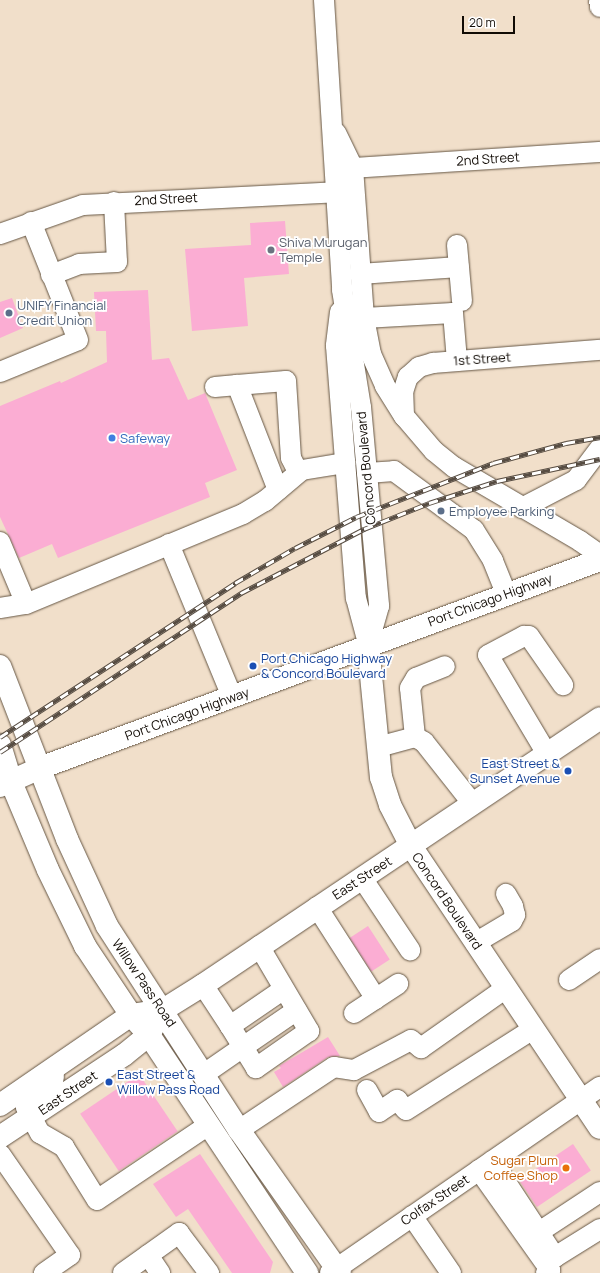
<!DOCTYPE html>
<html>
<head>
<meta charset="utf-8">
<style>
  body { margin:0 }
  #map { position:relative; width:600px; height:1273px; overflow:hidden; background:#f1dfca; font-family:Manrope,sans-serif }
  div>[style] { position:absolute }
  .building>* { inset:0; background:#fbadd3; transform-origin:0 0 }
  .roads { filter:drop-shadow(0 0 1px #665745) drop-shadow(0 0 1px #665745) }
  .minor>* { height:20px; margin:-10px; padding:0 10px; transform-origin:10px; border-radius:10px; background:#fff }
  .major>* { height:22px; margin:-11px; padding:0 11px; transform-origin:11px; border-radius:11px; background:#fff }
  .rail>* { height:4.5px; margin-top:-2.25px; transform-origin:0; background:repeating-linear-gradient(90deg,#fff 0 9px,#574d43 0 18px); box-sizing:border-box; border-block:1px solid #574d43 }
  .dots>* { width:11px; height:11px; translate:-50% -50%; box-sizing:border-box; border:2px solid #fff; border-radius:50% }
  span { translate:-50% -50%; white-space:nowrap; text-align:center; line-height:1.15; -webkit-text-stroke:3.5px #fff; paint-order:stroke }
  .street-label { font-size:13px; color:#110b05 }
  .worship-label { font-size:13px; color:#5b616d }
  .left { translate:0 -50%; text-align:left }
  .service-label { font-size:13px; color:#4e5e75 }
  .shop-label { font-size:13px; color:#366cbe }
  .transit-label { font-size:13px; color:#164399 }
  .right { translate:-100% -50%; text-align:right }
  .food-label { font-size:13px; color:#c56008 }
  .scale { position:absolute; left:462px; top:16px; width:53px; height:18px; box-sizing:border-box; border:2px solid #110b05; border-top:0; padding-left:5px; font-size:12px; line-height:14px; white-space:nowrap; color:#110b05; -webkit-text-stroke:3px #fff; paint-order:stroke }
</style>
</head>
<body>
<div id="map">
  <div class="building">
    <i style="clip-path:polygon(285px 221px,289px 274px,244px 278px,248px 326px,192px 331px,185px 249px,251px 245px,250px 223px)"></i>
    <i style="clip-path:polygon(148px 290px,152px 360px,169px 358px,188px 400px,205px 393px,237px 470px,205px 483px,210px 497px,58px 558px,52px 544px,19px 558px,0 517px,0 406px,60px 381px,61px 383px,107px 362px,106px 331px,96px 331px,94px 292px)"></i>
    <i style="clip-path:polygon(12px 298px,23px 328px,0 338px,0 302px)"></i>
    <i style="left:368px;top:926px;width:40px;height:22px;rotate:57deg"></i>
    <i style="clip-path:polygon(328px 1037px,340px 1056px,328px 1057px,283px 1087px,274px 1072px,281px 1068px,279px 1066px)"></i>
    <i style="left:139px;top:1074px;width:69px;height:71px;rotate:56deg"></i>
    <i style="left:573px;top:1144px;width:32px;height:65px;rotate:56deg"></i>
    <i style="clip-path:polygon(200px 1154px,273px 1262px,270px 1273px,232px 1273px,188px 1209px,176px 1217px,153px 1184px)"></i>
  </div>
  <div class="roads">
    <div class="minor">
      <i style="left:324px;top:0;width:291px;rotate:86.4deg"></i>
      <i style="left:342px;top:290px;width:119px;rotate:80.8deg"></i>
      <i style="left:361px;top:407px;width:200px;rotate:84.8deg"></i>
      <i style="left:379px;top:606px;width:41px;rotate:105.8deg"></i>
      <i style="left:599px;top:0;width:7px;rotate:82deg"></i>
      <i style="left:336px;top:133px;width:39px;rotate:64deg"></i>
      <i style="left:353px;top:168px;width:150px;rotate:85.8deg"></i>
      <i style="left:364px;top:318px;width:37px;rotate:79deg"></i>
      <i style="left:371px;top:354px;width:35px;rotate:66deg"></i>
      <i style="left:385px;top:386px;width:36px;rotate:58deg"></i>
      <i style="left:404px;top:416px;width:46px;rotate:49.4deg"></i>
      <i style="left:434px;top:451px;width:26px;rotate:39deg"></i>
      <i style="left:454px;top:467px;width:146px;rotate:30.4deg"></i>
      <i style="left:580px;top:541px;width:24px;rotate:35deg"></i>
      <i style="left:353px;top:168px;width:248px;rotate:-3.7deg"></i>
      <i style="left:0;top:234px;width:88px;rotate:-19.3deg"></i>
      <i style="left:83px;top:205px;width:253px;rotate:-2.9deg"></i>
      <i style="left:457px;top:245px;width:56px;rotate:84.9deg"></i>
      <i style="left:360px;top:274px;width:99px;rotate:-4deg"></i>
      <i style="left:51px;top:275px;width:30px;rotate:-21deg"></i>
      <i style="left:79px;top:264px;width:38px;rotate:-3deg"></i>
      <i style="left:117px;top:262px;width:60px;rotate:-92.9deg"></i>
      <i style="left:340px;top:312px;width:34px;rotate:97deg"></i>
      <i style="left:336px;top:346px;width:253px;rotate:85.5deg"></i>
      <i style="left:356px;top:598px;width:47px;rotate:75.1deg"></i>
      <i style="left:364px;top:318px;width:89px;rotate:-3.2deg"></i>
      <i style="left:453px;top:313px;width:48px;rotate:85.2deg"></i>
      <i style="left:0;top:372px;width:84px;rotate:-22.3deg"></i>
      <i style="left:78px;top:340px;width:127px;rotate:-111.7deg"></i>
      <i style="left:215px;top:387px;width:22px;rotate:-5deg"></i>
      <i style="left:404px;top:416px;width:24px;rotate:-92deg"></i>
      <i style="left:403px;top:392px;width:16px;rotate:-72deg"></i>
      <i style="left:408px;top:377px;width:15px;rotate:-42deg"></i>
      <i style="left:419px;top:367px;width:15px;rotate:-16deg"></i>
      <i style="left:433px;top:363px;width:168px;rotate:-4.5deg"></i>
      <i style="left:367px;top:473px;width:27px;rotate:-4deg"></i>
      <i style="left:394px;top:471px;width:99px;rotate:36.4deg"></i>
      <i style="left:474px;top:530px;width:36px;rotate:58deg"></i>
      <i style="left:493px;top:561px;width:35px;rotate:68deg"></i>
      <i style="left:278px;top:490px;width:113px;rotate:-111.3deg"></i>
      <i style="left:237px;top:385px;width:49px;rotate:-4.7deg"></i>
      <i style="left:286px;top:381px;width:77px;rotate:86.3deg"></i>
      <i style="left:291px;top:458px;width:16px;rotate:63deg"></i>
      <i style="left:522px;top:508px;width:61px;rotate:-27.4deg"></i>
      <i style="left:576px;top:480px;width:40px;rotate:-53deg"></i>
      <i style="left:0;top:542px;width:67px;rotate:67.2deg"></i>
      <i style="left:169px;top:544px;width:165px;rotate:67.6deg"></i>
      <i style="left:0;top:608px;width:26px;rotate:-9deg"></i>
      <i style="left:26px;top:604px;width:235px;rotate:-22.5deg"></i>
      <i style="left:243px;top:514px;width:26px;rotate:-31deg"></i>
      <i style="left:265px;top:501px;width:48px;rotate:-40deg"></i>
      <i style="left:302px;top:470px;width:44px;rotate:-9.2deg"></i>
      <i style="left:415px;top:737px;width:49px;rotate:-95.8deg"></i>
      <i style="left:410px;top:688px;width:12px;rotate:-59deg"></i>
      <i style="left:416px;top:678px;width:31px;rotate:-22deg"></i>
      <i style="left:378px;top:747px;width:38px;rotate:-15deg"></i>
      <i style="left:415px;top:737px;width:10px;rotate:29deg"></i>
      <i style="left:424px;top:742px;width:79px;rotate:51.7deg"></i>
      <i style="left:547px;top:754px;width:115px;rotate:-120.8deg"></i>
      <i style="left:488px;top:655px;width:41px;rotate:-27.8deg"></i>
      <i style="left:524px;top:636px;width:5px"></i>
      <i style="left:529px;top:636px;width:60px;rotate:55.2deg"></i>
      <i style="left:362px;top:878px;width:87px;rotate:56.3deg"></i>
      <i style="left:317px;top:907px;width:109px;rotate:57.3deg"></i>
      <i style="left:475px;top:943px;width:43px;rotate:-30.7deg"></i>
      <i style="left:512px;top:921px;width:7px;rotate:-63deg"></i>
      <i style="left:515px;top:915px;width:9px;rotate:-103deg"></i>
      <i style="left:513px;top:906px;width:14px;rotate:-120deg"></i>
      <i style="left:259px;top:946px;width:99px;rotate:59.5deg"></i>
      <i style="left:309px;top:1031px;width:65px;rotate:145.1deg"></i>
      <i style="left:256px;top:1068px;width:25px;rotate:-122deg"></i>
      <i style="left:243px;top:1047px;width:65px;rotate:-34.4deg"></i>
      <i style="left:569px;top:980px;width:37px;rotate:-34deg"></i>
      <i style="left:203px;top:985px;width:49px;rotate:56.6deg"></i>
      <i style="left:354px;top:1013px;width:53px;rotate:-33.4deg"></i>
      <i style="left:204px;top:1074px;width:47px;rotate:-34.7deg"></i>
      <i style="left:243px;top:1047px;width:25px;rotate:-122deg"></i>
      <i style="left:230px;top:1026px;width:65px;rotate:-34.4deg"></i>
      <i style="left:54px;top:1076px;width:5px;rotate:101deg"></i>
      <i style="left:53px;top:1081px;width:29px;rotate:144deg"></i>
      <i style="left:30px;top:1098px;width:10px;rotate:114deg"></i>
      <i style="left:26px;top:1107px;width:30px;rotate:62deg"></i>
      <i style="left:40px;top:1133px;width:28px;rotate:30deg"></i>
      <i style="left:64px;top:1147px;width:62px;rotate:58.1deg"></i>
      <i style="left:97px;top:1200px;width:133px;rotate:-33.9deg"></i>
      <i style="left:367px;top:1090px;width:25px;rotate:61deg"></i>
      <i style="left:379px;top:1112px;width:22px;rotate:-34deg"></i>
      <i style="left:397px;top:1100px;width:13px;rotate:48deg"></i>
      <i style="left:406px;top:1110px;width:151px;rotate:-32.5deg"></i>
      <i style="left:239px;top:1130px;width:114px;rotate:-33.6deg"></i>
      <i style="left:334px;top:1067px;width:20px;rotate:9deg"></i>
      <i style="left:354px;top:1070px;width:64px;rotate:-27.8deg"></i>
      <i style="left:411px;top:1040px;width:13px;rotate:39deg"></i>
      <i style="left:421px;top:1048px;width:104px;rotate:-35.2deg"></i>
      <i style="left:0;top:1154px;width:123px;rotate:55.3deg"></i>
      <i style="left:70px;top:1255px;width:32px;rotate:145deg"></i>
      <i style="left:492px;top:1161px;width:115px;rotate:56.7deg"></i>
      <i style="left:555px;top:1257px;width:53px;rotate:-31.9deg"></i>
      <i style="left:479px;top:1170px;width:123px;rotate:54.6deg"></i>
      <i style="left:550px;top:1270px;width:5px;rotate:143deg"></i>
      <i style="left:412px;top:1216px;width:69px;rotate:55.6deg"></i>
      <i style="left:539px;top:1232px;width:73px;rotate:-33.3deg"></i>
      <i style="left:148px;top:1255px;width:22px;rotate:56deg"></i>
      <i style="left:123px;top:1273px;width:69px;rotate:-35.5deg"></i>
      <i style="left:179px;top:1233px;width:50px;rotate:53.1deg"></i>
      <i style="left:330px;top:1273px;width:328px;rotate:-34.6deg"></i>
    </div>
    <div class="major">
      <i style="left:368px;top:645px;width:133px;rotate:84.4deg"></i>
      <i style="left:381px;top:777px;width:29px;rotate:72deg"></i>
      <i style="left:390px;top:805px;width:46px;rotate:62.9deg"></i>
      <i style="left:411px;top:846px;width:339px;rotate:56.2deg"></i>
      <i style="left:0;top:666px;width:186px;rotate:68.8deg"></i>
      <i style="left:67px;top:839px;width:96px;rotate:65.3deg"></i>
      <i style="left:107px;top:926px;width:243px;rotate:57.1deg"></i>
      <i style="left:239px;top:1130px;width:175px;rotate:54.8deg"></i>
      <i style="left:0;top:745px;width:39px;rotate:73deg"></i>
      <i style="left:11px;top:782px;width:95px;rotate:67.2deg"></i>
      <i style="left:48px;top:870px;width:85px;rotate:64deg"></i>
      <i style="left:85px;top:946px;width:83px;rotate:56.3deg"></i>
      <i style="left:131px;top:1015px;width:27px;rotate:48deg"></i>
      <i style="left:149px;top:1035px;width:286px;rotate:56.4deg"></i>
      <i style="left:0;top:786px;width:44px;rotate:-24.2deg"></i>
      <i style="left:40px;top:768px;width:597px;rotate:-20.38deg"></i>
      <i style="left:0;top:1105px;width:159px;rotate:-34.5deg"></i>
      <i style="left:131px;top:1015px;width:32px;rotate:-9deg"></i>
      <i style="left:163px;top:1010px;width:47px;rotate:-32deg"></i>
      <i style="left:203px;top:985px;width:478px;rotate:-33.9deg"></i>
      <i style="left:0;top:1137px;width:149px;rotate:-33.5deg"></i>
      <i style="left:124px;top:1055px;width:32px;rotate:-39deg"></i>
      <i style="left:149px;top:1035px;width:13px;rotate:-63deg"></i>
    </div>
  </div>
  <div class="rail">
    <i style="left:0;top:737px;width:281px;rotate:-33.2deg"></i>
    <i style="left:235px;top:583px;width:69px;rotate:-30.3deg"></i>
    <i style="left:295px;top:548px;width:68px;rotate:-26.9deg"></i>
    <i style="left:356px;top:517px;width:147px;rotate:-21.5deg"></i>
    <i style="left:493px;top:463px;width:76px;rotate:-15.3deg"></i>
    <i style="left:566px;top:443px;width:35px;rotate:-10deg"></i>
    <i style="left:0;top:752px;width:289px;rotate:-33.4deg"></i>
    <i style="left:241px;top:593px;width:139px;rotate:-27.5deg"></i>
    <i style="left:364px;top:529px;width:70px;rotate:-21.8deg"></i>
    <i style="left:429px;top:503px;width:71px;rotate:-17.9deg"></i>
    <i style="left:497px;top:481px;width:105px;rotate:-12.1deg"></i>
  </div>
  <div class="dots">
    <i style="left:271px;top:250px;background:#6b7280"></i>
    <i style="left:9px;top:313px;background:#5c6f8a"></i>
    <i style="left:112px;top:438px;background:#3f7fe0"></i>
    <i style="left:441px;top:511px;background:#5c6f8a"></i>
    <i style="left:253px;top:666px;background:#1a4fb4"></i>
    <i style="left:568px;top:771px;background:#1a4fb4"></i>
    <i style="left:109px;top:1082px;background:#1a4fb4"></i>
    <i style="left:566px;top:1168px;background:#e8710a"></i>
  </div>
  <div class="street-label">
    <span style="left:488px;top:159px;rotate:-4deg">2nd Street</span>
    <span style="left:166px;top:199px;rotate:-3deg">2nd Street</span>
    <span style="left:482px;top:359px;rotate:-4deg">1st Street</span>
    <span style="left:366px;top:468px;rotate:-95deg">Concord Boulevard</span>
    <span style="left:490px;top:600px;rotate:-20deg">Port Chicago Highway</span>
    <span style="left:187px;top:714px;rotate:-20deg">Port Chicago Highway</span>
    <span style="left:362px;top:878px;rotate:-33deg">East Street</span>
    <span style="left:447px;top:901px;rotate:56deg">Concord Boulevard</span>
    <span style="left:144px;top:983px;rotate:56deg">Willow Pass Road</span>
    <span style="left:68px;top:1093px;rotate:-34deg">East Street</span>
    <span style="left:435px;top:1200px;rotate:-34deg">Colfax Street</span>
  </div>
  <div class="worship-label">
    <span class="left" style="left:279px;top:250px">Shiva Murugan<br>Temple</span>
  </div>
  <div class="service-label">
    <span class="left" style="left:17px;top:313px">UNIFY Financial<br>Credit Union</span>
    <span class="left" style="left:449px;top:511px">Employee Parking</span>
  </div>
  <div class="shop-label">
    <span class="left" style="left:120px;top:438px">Safeway</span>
  </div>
  <div class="transit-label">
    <span class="left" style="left:261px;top:666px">Port Chicago Highway<br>&amp; Concord Boulevard</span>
    <span class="right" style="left:560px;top:771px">East Street &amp;<br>Sunset Avenue</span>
    <span class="left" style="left:117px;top:1082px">East Street &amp;<br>Willow Pass Road</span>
  </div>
  <div class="food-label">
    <span class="right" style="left:558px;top:1168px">Sugar Plum<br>Coffee Shop</span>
  </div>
  <div class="scale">20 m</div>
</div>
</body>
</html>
